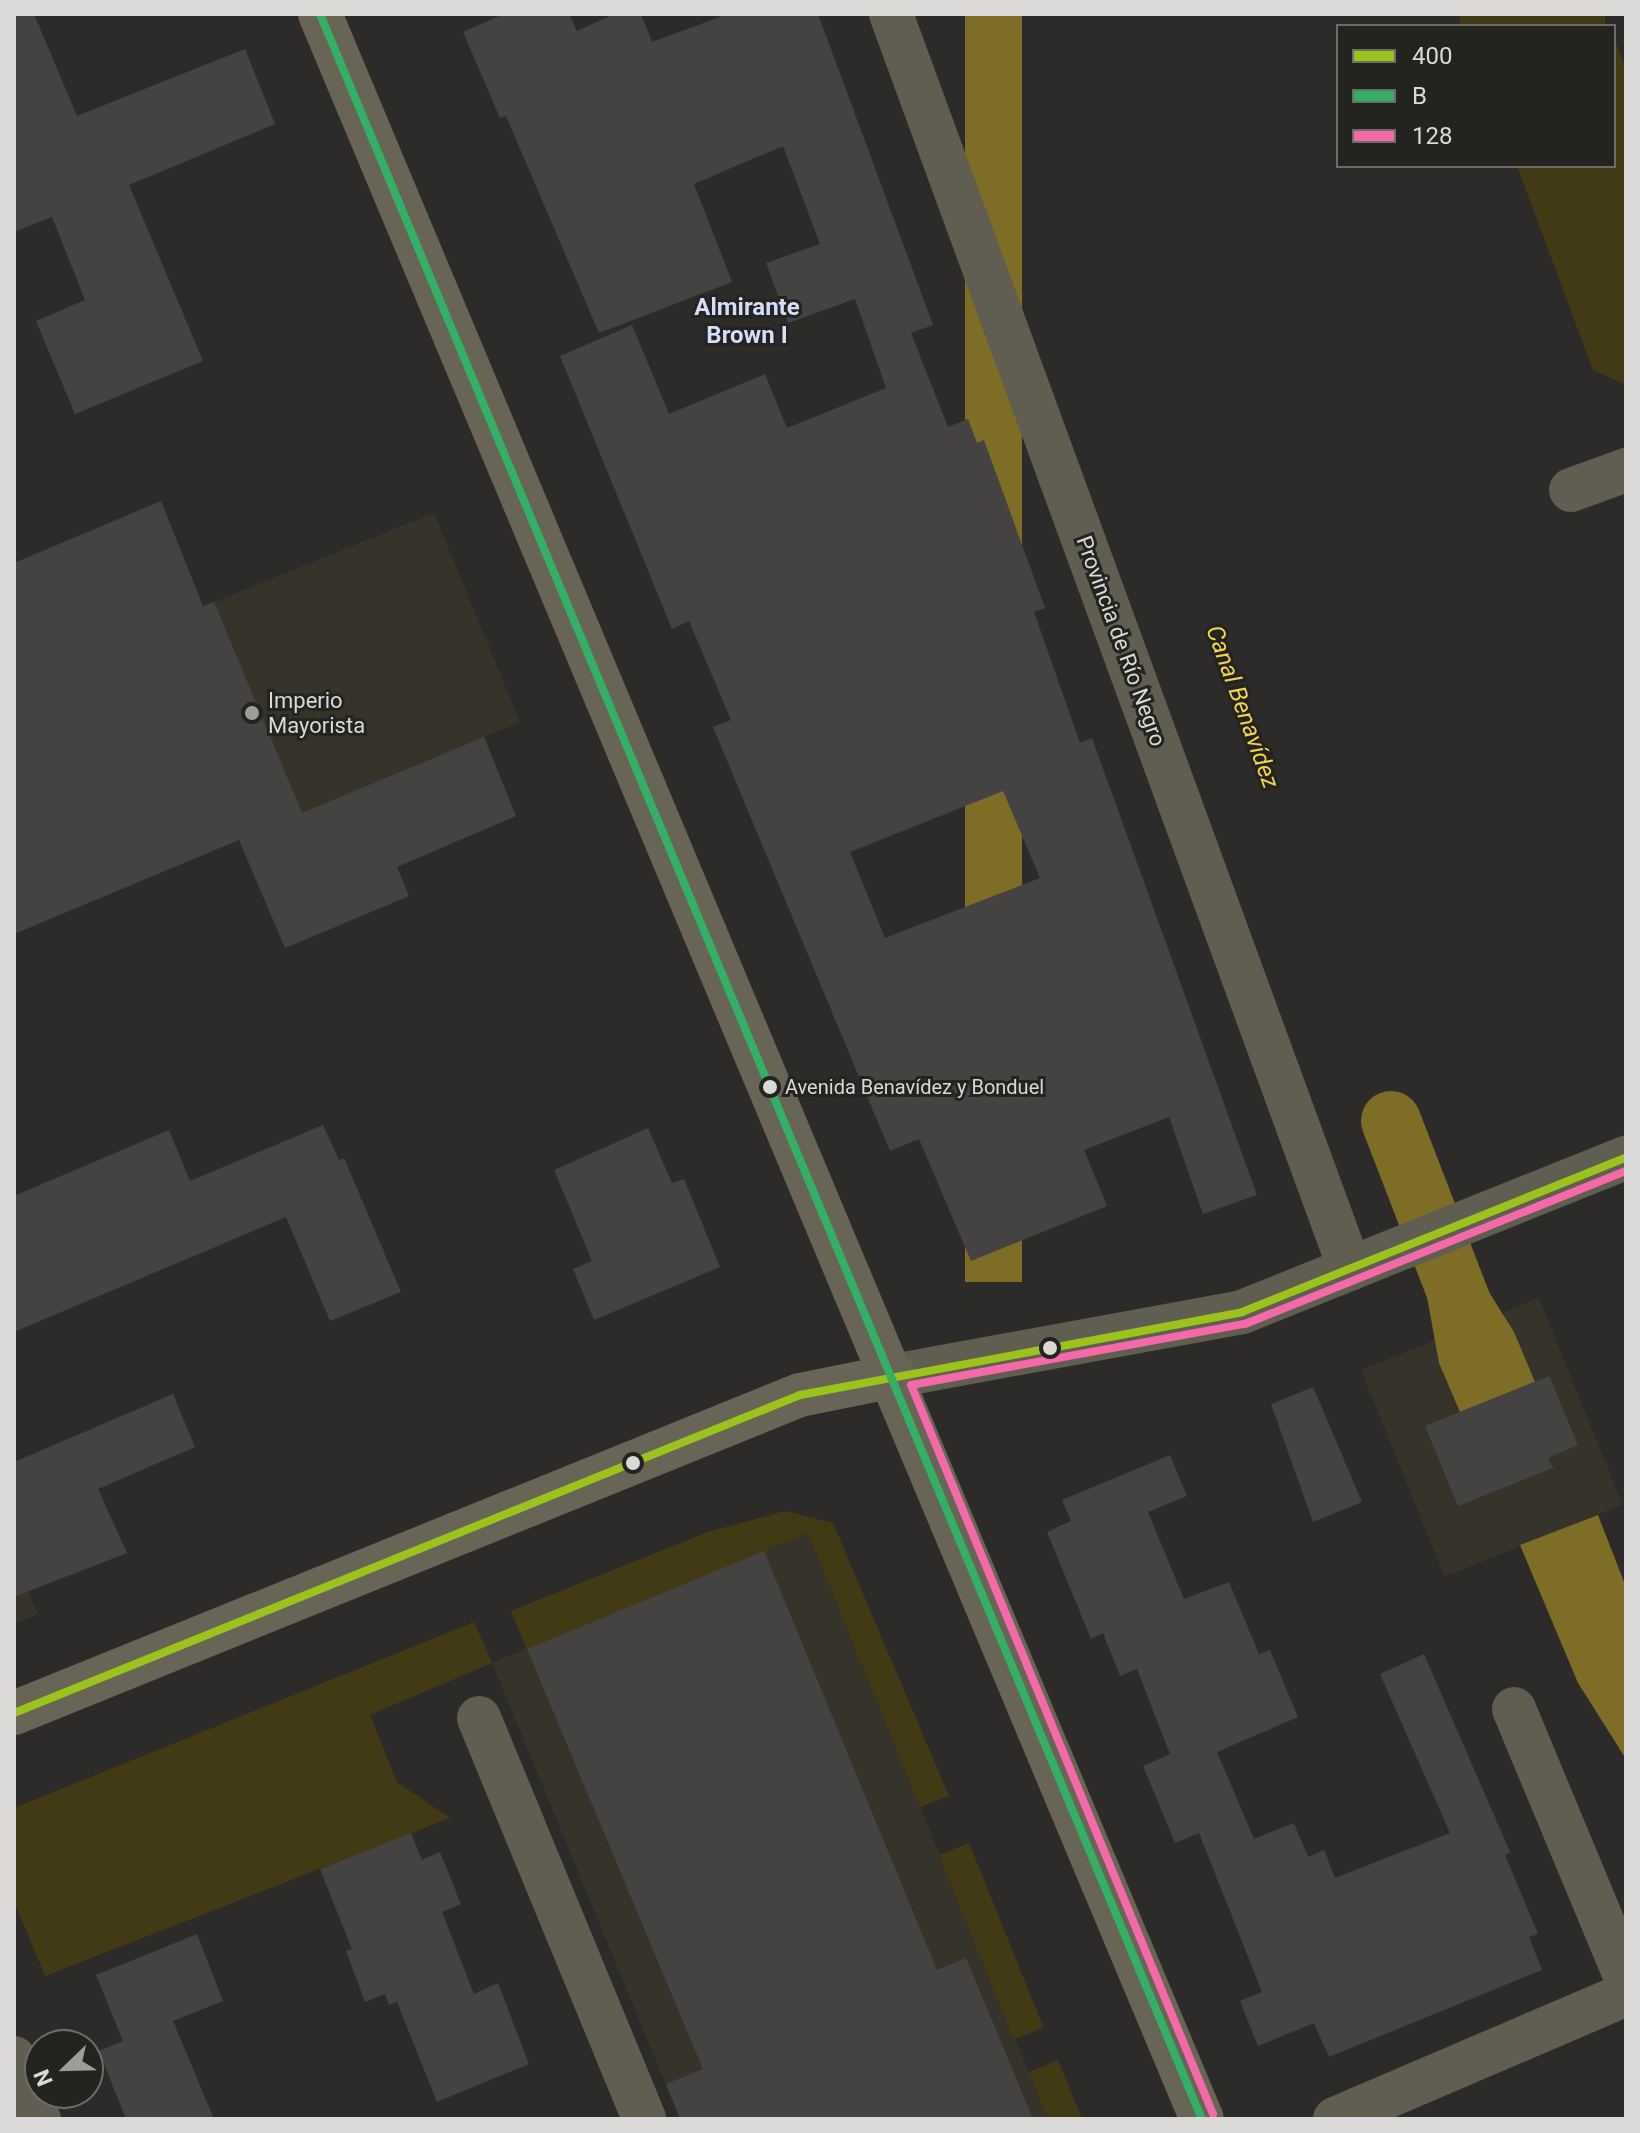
<!DOCTYPE html>
<html>
<head>
<meta charset="utf-8">
<style>
  body { margin:0 }
  #map { position:relative; width:1640px; height:2133px; overflow:hidden; background:#2c2b2a; font-family:Roboto,sans-serif }
  div>[style] { position:absolute }
  .built>* { inset:0; background:#36332b; transform-origin:0 0 }
  .green>* { inset:0; background:#423a14; transform-origin:0 0 }
  .water>* { inset:0; background:#7e6d26; transform-origin:0 0 }
  .canal>* { height:60px; margin:-30px; padding:0 30px; transform-origin:30px; border-radius:30px; background:#7e6d26 }
  .building>* { inset:0; background:#444342 }
  .minor>* { height:44px; margin:-22px; padding:0 22px; transform-origin:22px; border-radius:22px; background:#605d51 }
  .major>* { height:44px; margin:-22px; padding:0 22px; transform-origin:22px; border-radius:22px; background:#686557 }
  .bus-1>* { height:8px; margin:-4px; padding:0 4px; transform-origin:4px; border-radius:4px; background:#9cc31c }
  .bus-2>* { height:8px; margin:-4px; padding:0 4px; transform-origin:4px; border-radius:4px; background:#33af66 }
  .bus-3>* { height:8px; margin:-4px; padding:0 4px; transform-origin:4px; border-radius:4px; background:#f469a8 }
  .dots>* { width:22px; height:22px; translate:-50% -50%; box-sizing:border-box; border:4px solid #232320; border-radius:50% }
  span { translate:-50% -50%; white-space:nowrap; text-align:center; line-height:1.15; -webkit-text-stroke:6px #232320; paint-order:stroke }
  .bus-label { font-size:20px; color:#dad9d7 }
  .left { translate:0 -50%; text-align:left }
  .street-label { font-size:22px; color:#dad9d7 }
  .poi-label { font-size:22px; color:#dad9d7 }
  .neighbourhood-label { font-size:24px; color:#d6ddfa; font-weight:700 }
  .water-label { font-size:24px; color:#f3d34c; font-style:italic }
  .frame { position:absolute; inset:0; border:16px solid #dad9d7; pointer-events:none }
  .legend { position:absolute; left:1336px; top:24px; width:280px; height:144px; box-sizing:border-box; background:#232320; border:2px solid #6c6c69; margin:0; padding:10px 14px; list-style:none; font-size:24px; color:#dad9d7 }
  .legend li { display:flex; align-items:center; gap:16px; height:40px }
  .legend b { width:40px; border:2px solid #6c6c69 }
  .north { position:absolute; left:24px; top:2029px; width:80px; height:80px; box-sizing:border-box; background:#232320; border:2px solid #6c6c69; border-radius:50%; rotate:247deg; font-size:22px; font-weight:700; line-height:32px; text-align:center; color:#dad9d7 }
  .north::after { content:''; display:block; margin:auto; width:28px; height:36px; background:#9d9c9a; clip-path:polygon(50% 0,100% 100%,50% 72%,0 100%) }
</style>
</head>
<body>
<div id="map">
  <div class="built">
    <i style="clip-path:polygon(434px 513px,520px 722px,14px 934px,14px 683px)"></i>
    <i style="left:1539px;top:1298px;width:223px;height:192px;rotate:68deg"></i>
    <i style="clip-path:polygon(808px 1533px,1015px 2039px,1048px 2119px,680px 2119px,492px 1663px)"></i>
    <i style="clip-path:polygon(14px 1559px,38px 1614px,14px 1624px)"></i>
  </div>
  <div class="green">
    <i style="left:1460px;top:14px;width:145px;height:13px"></i>
    <i style="clip-path:polygon(1614px 38px,1626px 69px,1626px 385px,1593px 370px,1517px 166px,1614px 166px)"></i>
    <i style="clip-path:polygon(785px 1511px,833px 1523px,949px 1796px,920px 1807px,808px 1533px,527px 1649px,511px 1611px,708px 1532px)"></i>
    <i style="clip-path:polygon(474px 1622px,492px 1663px,370px 1715px,397px 1782px,450px 1818px,45px 1976px,14px 1901px,14px 1808px)"></i>
    <i style="left:969px;top:1843px;width:199px;height:32px;rotate:68deg"></i>
    <i style="clip-path:polygon(1058px 2060px,1082px 2119px,1048px 2119px,1029px 2072px)"></i>
  </div>
  <div class="water">
    <i style="left:965px;top:14px;width:57px;height:1268px"></i>
    <i style="clip-path:polygon(1467px 1257px,1514px 1332px,1535px 1382px,1460px 1412px,1439px 1363px,1423px 1275px)"></i>
    <i style="clip-path:polygon(1598px 1515px,1626px 1587px,1626px 1759px,1578px 1683px,1520px 1545px)"></i>
  </div>
  <div class="canal">
    <i style="left:1391px;top:1121px;width:236px;rotate:68.9deg"></i>
  </div>
  <div class="building">
    <i style="clip-path:polygon(14px 14px,34px 14px,77px 116px,245px 49px,275px 124px,129px 185px,203px 361px,75px 414px,36px 321px,85px 300px,52px 217px,14px 232px)"></i>
    <i style="clip-path:polygon(evenodd,504px 14px,569px 14px,577px 31px,614px 14px,641px 14px,652px 42px,728px 14px,818px 14px,933px 325px,911px 333px,948px 427px,968px 419px,977px 443px,984px 440px,1045px 608px,1034px 612px,1080px 743px,1092px 738px,1257px 1195px,1203px 1214px,1169px 1117px,1084px 1150px,1107px 1206px,971px 1261px,919px 1139px,890px 1151px,713px 727px,731px 720px,689px 621px,672px 629px,560px 356px,632px 325px,669px 414px,765px 374px,787px 428px,886px 388px,855px 299px,788px 323px,766px 263px,820px 244px,783px 146px,694px 184px,732px 282px,599px 333px,506px 116px,500px 118px,463px 32px,504px 14px,1003px 791px,1040px 878px,885px 938px,850px 852px,1003px 791px)"></i>
    <i style="clip-path:polygon(161px 501px,203px 606px,214px 602px,302px 813px,484px 737px,516px 816px,397px 867px,409px 896px,285px 948px,239px 840px,14px 934px,14px 563px)"></i>
    <i style="clip-path:polygon(323px 1125px,339px 1160px,344px 1158px,401px 1292px,330px 1321px,286px 1217px,14px 1332px,14px 1196px,169px 1130px,190px 1181px)"></i>
    <i style="clip-path:polygon(648px 1128px,672px 1183px,684px 1179px,720px 1267px,594px 1320px,573px 1269px,592px 1261px,554px 1170px)"></i>
    <i style="clip-path:polygon(1549px 1376px,1578px 1445px,1548px 1458px,1553px 1468px,1458px 1506px,1425px 1426px)"></i>
    <i style="clip-path:polygon(1313px 1387px,1362px 1502px,1313px 1522px,1271px 1404px)"></i>
    <i style="clip-path:polygon(173px 1394px,195px 1447px,98px 1489px,127px 1553px,14px 1597px,14px 1462px)"></i>
    <i style="clip-path:polygon(1170px 1455px,1187px 1496px,1148px 1512px,1184px 1599px,1229px 1582px,1259px 1654px,1270px 1650px,1298px 1717px,1217px 1752px,1254px 1839px,1294px 1823px,1308px 1857px,1324px 1850px,1335px 1878px,1450px 1833px,1380px 1674px,1424px 1654px,1510px 1852px,1505px 1855px,1538px 1934px,1529px 1937px,1542px 1970px,1329px 2057px,1314px 2023px,1258px 2046px,1240px 2001px,1262px 1992px,1199px 1833px,1175px 1843px,1143px 1766px,1170px 1754px,1137px 1669px,1120px 1676px,1103px 1633px,1091px 1639px,1047px 1532px,1071px 1521px,1062px 1500px)"></i>
    <i style="clip-path:polygon(764px 1551px,937px 1970px,966px 1958px,1033px 2119px,680px 2119px,666px 2084px,703px 2069px,527px 1649px)"></i>
    <i style="clip-path:polygon(411px 1833px,422px 1860px,440px 1852px,461px 1904px,442px 1912px,474px 1994px,498px 1983px,529px 2064px,437px 2102px,397px 2002px,389px 2005px,385px 1994px,365px 2002px,346px 1951px,352px 1949px,320px 1869px)"></i>
    <i style="clip-path:polygon(197px 1934px,223px 2001px,173px 2021px,214px 2119px,126px 2119px,99px 2051px,123px 2041px,96px 1975px)"></i>
  </div>
  <div class="minor">
    <i style="left:891px;top:14px;width:1336px;rotate:69.91deg"></i>
    <i style="left:1571px;top:490px;width:59px;rotate:-20deg"></i>
    <i style="left:894px;top:1376px;width:354px;rotate:-10.4deg"></i>
    <i style="left:1242px;top:1312px;width:414px;rotate:-21.9deg"></i>
    <i style="left:1514px;top:1709px;width:291px;rotate:67.4deg"></i>
    <i style="left:479px;top:1718px;width:434px;rotate:67.6deg"></i>
    <i style="left:14px;top:2058px;width:66px;rotate:67.7deg"></i>
    <i style="left:1335px;top:2119px;width:317px;rotate:-23.2deg"></i>
  </div>
  <div class="major">
    <i style="left:320px;top:14px;width:2282px;rotate:67.27deg"></i>
    <i style="left:14px;top:1713px;width:848px;rotate:-22.03deg"></i>
    <i style="left:800px;top:1395px;width:96px;rotate:-11.4deg"></i>
  </div>
  <div class="bus-1">
    <i style="left:14px;top:1713px;width:848px;rotate:-22.03deg"></i>
    <i style="left:800px;top:1395px;width:450px;rotate:-10.6deg"></i>
    <i style="left:1242px;top:1312px;width:414px;rotate:-21.9deg"></i>
  </div>
  <div class="bus-2">
    <i style="left:320px;top:14px;width:2282px;rotate:67.27deg"></i>
  </div>
  <div class="bus-3">
    <i style="left:1213px;top:2114px;width:789px;rotate:-112.5deg"></i>
    <i style="left:911px;top:1385px;width:340px;rotate:-10.4deg"></i>
    <i style="left:1245px;top:1324px;width:411px;rotate:-21.9deg"></i>
  </div>
  <div class="dots">
    <i style="left:252px;top:713px;background:#9d9c9a"></i>
    <i style="left:770px;top:1087px;background:#dad9d7"></i>
    <i style="left:1050px;top:1348px;background:#dad9d7"></i>
    <i style="left:633px;top:1463px;background:#dad9d7"></i>
  </div>
  <div class="bus-label">
    <span class="left" style="left:785px;top:1087px">Avenida Benavídez y Bonduel</span>
  </div>
  <div class="street-label">
    <span style="left:1121px;top:641px;rotate:70deg">Provincia de Río Negro</span>
  </div>
  <div class="poi-label">
    <span class="left" style="left:268px;top:713px">Imperio<br>Mayorista</span>
  </div>
  <div class="neighbourhood-label">
    <span style="left:747px;top:322px">Almirante<br>Brown I</span>
  </div>
  <div class="water-label">
    <span style="left:1242px;top:707px;rotate:70deg">Canal Benavídez</span>
  </div>
  <div class="frame"></div>
  <ul class="legend">
  <li><b style="height:10px;background:#9cc31c"></b>400</li>
  <li><b style="height:10px;background:#33af66"></b>B</li>
  <li><b style="height:10px;background:#f469a8"></b>128</li>
  </ul>
  <div class="north">N</div>
</div>
</body>
</html>
